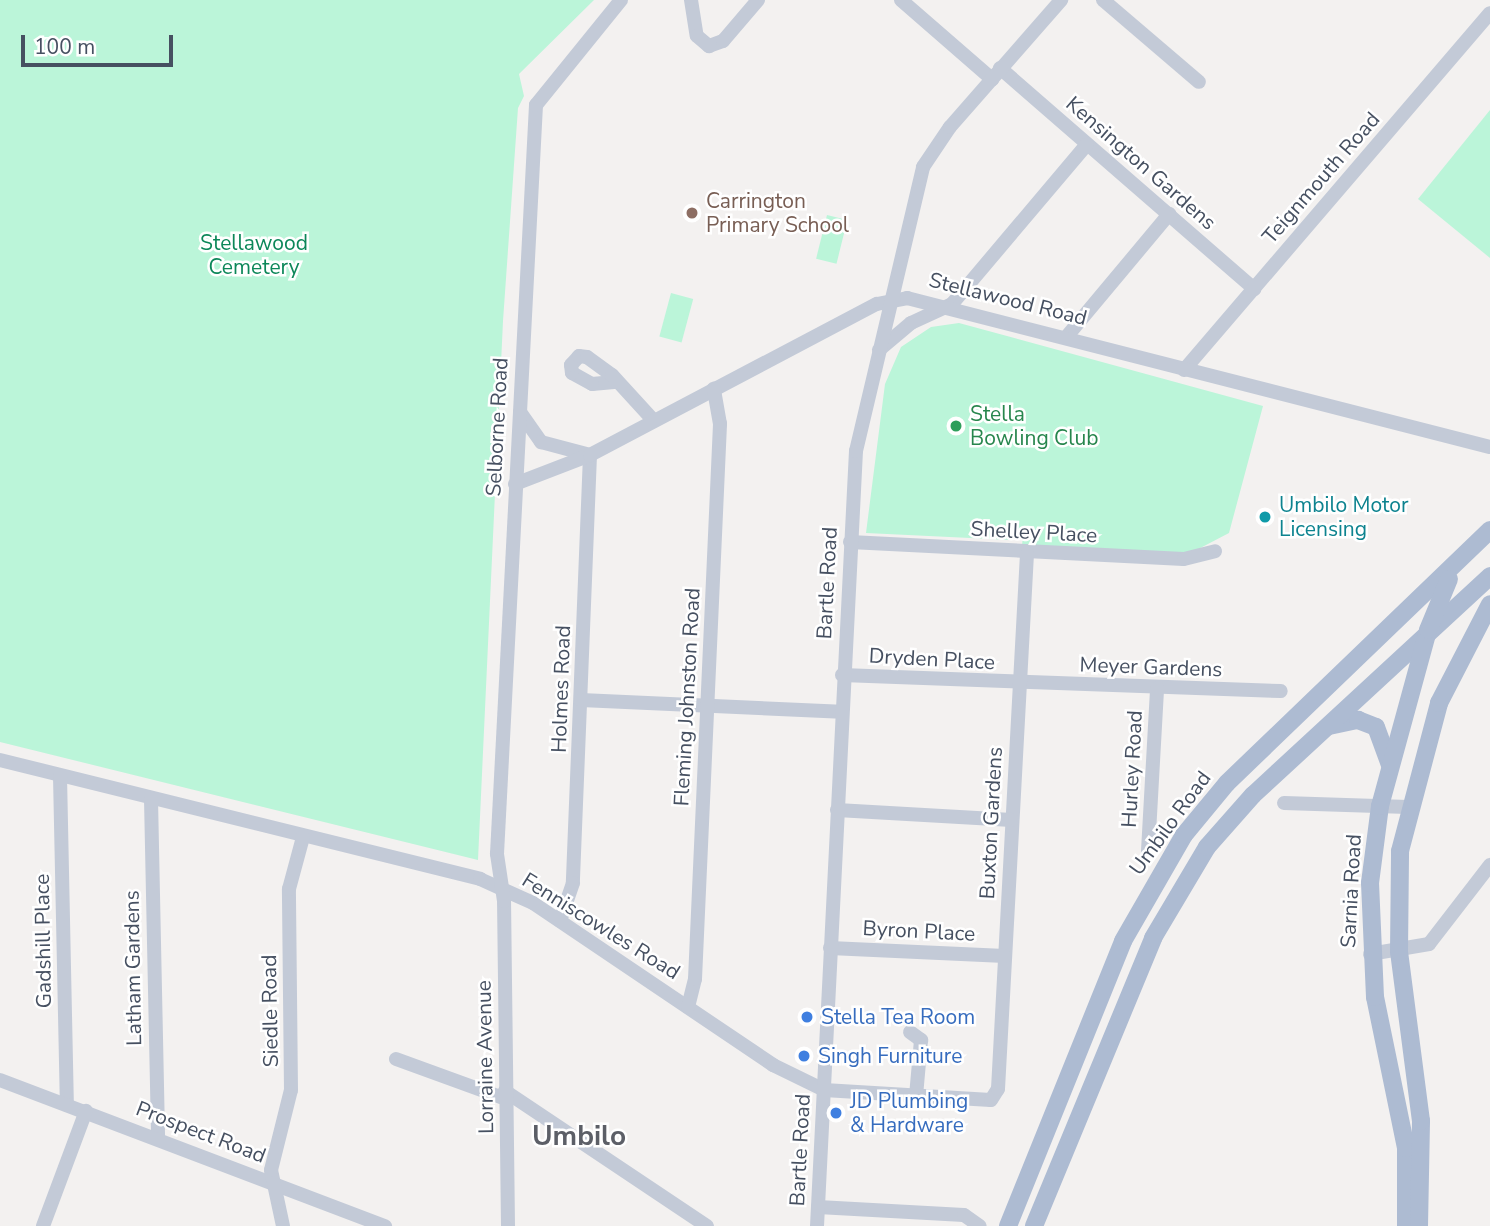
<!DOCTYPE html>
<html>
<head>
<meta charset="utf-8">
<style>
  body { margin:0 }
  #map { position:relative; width:1490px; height:1226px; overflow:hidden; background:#f3f1f0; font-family:"Nunito Sans",sans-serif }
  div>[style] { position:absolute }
  .green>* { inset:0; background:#bbf5d9; transform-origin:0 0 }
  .minor>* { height:14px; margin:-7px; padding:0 7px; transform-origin:7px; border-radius:7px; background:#c3cad7 }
  .major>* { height:18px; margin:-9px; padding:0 9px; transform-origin:9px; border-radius:9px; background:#adbbd2 }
  .dots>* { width:19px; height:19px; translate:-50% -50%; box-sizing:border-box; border:4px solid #fff; border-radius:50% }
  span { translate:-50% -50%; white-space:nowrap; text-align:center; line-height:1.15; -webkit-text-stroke:5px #fff; paint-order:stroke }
  .street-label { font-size:21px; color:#465061 }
  .education-label { font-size:21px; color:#785e54 }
  .left { translate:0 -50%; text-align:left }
  .park-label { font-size:21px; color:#0c8759 }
  .leisure-label { font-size:21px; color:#27864d }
  .culture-label { font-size:21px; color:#0d838f }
  .shop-label { font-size:21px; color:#366cbe }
  .district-label { font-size:28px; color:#5c5f67; font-weight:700 }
  .scale { position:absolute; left:21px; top:35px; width:152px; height:32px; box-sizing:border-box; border:4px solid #465061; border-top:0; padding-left:9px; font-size:21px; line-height:24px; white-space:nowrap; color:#465061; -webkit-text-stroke:5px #fff; paint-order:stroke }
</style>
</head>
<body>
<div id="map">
  <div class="green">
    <i style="clip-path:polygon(0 0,594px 0,519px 74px,524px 96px,518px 108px,503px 321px,478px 860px,0 742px)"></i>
    <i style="clip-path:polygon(1490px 110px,1490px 258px,1418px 199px)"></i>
    <i style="left:827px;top:215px;width:21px;height:45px;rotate:14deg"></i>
    <i style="left:671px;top:293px;width:23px;height:45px;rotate:15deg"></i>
    <i style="clip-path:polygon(959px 323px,1263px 406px,1229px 533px,1185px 556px,1022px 546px,1023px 535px,1012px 540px,866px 533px,885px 384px,901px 347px,931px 327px)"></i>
  </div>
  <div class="minor">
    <i style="left:691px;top:0;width:36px;rotate:81deg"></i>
    <i style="left:697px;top:36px;width:16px;rotate:40deg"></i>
    <i style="left:709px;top:46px;width:15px;rotate:-20deg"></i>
    <i style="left:723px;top:41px;width:54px;rotate:-49.5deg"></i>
    <i style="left:901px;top:0;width:121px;rotate:41deg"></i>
    <i style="left:1103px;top:0;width:126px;rotate:40.5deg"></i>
    <i style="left:1000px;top:68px;width:337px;rotate:41deg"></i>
    <i style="left:1068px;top:335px;width:158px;rotate:-50.1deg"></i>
    <i style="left:879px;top:350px;width:42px;rotate:-40.2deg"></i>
    <i style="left:911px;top:323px;width:45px;rotate:-24.9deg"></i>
    <i style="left:952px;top:304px;width:209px;rotate:-49.8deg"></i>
    <i style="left:1184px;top:370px;width:470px;rotate:-49.4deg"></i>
    <i style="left:614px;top:382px;width:22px;rotate:175deg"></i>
    <i style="left:592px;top:384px;width:23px;rotate:-151deg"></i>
    <i style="left:572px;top:373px;width:8px;rotate:-97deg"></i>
    <i style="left:571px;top:365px;width:12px;rotate:-48deg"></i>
    <i style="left:579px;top:356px;width:8px;rotate:7deg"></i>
    <i style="left:587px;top:357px;width:31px;rotate:36deg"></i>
    <i style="left:612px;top:375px;width:62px;rotate:47.6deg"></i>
    <i style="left:520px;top:412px;width:37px;rotate:55deg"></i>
    <i style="left:541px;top:442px;width:51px;rotate:14.9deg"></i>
    <i style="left:590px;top:455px;width:428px;rotate:92.3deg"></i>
    <i style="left:573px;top:883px;width:40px;rotate:108.9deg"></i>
    <i style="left:515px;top:484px;width:80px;rotate:-21.1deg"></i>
    <i style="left:590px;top:455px;width:324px;rotate:-27.8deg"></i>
    <i style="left:877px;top:304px;width:31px;rotate:-11deg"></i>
    <i style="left:907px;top:298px;width:602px;rotate:14.34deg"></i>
    <i style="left:850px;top:542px;width:334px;rotate:2.9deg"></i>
    <i style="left:1184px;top:559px;width:32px;rotate:-14deg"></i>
    <i style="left:842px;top:675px;width:439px;rotate:2.1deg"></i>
    <i style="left:581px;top:700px;width:260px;rotate:2.6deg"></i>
    <i style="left:0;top:760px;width:495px;rotate:13.9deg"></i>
    <i style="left:480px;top:879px;width:58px;rotate:24.4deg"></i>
    <i style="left:533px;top:903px;width:290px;rotate:34deg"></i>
    <i style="left:773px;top:1065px;width:57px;rotate:26.1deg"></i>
    <i style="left:824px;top:1090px;width:167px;rotate:3.4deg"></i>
    <i style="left:991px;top:1100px;width:13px;rotate:-58deg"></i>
    <i style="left:998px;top:1089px;width:536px;rotate:-86.9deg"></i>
    <i style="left:60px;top:776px;width:329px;rotate:88.8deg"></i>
    <i style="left:151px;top:799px;width:338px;rotate:88.8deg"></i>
    <i style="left:1284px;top:803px;width:124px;rotate:1.8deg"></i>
    <i style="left:837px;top:810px;width:175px;rotate:3.3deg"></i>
    <i style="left:1148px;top:851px;width:163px;rotate:-86.8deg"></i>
    <i style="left:830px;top:948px;width:175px;rotate:2.6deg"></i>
    <i style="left:1370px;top:954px;width:60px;rotate:-9.6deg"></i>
    <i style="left:1429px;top:944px;width:100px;rotate:-52.3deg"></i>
    <i style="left:688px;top:1007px;width:29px;rotate:-76deg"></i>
    <i style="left:695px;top:979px;width:556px;rotate:-87.42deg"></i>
    <i style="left:720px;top:424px;width:36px;rotate:-100deg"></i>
    <i style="left:910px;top:1032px;width:14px;rotate:36deg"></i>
    <i style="left:921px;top:1040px;width:56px;rotate:95.1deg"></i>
    <i style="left:396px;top:1059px;width:117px;rotate:20deg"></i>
    <i style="left:0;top:1080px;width:412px;rotate:20.8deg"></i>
    <i style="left:505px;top:1091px;width:243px;rotate:33.8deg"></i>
    <i style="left:818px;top:1207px;width:146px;rotate:3.1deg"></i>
    <i style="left:964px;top:1215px;width:19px;rotate:35deg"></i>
    <i style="left:43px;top:1226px;width:123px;rotate:-69.5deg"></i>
    <i style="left:283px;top:1226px;width:57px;rotate:-102.1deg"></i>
    <i style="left:271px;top:1170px;width:82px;rotate:-76deg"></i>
    <i style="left:291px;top:1090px;width:201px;rotate:-90.6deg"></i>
    <i style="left:289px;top:889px;width:54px;rotate:-74.9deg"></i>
    <i style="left:508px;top:1226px;width:325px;rotate:-90.7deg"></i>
    <i style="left:504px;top:901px;width:48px;rotate:-98.5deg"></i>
    <i style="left:497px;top:854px;width:750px;rotate:-87.02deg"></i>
    <i style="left:536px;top:105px;width:135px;rotate:-51deg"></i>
    <i style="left:817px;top:1226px;width:776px;rotate:-87.12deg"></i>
    <i style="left:856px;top:451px;width:292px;rotate:-76.7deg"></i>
    <i style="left:923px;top:167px;width:48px;rotate:-56deg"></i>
    <i style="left:950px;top:127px;width:169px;rotate:-48.8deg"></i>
  </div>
  <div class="major">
    <i style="left:1329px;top:726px;width:30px;rotate:-12deg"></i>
    <i style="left:1358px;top:720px;width:19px;rotate:21deg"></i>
    <i style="left:1376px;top:727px;width:40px;rotate:69.8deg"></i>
    <i style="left:1008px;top:1226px;width:307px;rotate:-68deg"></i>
    <i style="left:1123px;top:941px;width:122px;rotate:-60.1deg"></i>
    <i style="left:1184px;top:835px;width:67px;rotate:-50.4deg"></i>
    <i style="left:1227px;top:783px;width:365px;rotate:-43.9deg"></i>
    <i style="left:1034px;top:1226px;width:312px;rotate:-67.5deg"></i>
    <i style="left:1153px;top:938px;width:106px;rotate:-59.3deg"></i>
    <i style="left:1207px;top:847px;width:69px;rotate:-48.5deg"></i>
    <i style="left:1253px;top:795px;width:323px;rotate:-42.7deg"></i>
    <i style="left:1406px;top:1226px;width:78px;rotate:-90deg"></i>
    <i style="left:1406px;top:1148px;width:154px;rotate:-101.6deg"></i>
    <i style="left:1375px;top:997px;width:114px;rotate:-92.5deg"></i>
    <i style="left:1370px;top:883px;width:78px;rotate:-82.6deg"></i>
    <i style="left:1380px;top:806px;width:182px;rotate:-74.7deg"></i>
    <i style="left:1428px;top:630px;width:55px;rotate:-67.6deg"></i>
    <i style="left:1419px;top:1226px;width:105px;rotate:-88.9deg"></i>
    <i style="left:1421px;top:1121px;width:170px;rotate:-97.4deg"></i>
    <i style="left:1399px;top:952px;width:101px;rotate:-89.4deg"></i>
    <i style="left:1400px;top:851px;width:153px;rotate:-75.2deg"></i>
    <i style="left:1439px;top:703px;width:111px;rotate:-62.7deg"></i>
  </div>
  <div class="dots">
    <i style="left:692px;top:213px;background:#8d6e63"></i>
    <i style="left:956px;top:426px;background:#2e9e5b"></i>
    <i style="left:1265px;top:517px;background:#0f9aa8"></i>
    <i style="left:807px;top:1017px;background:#3f7fe0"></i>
    <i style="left:804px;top:1056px;background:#3f7fe0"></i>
    <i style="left:836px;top:1113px;background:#3f7fe0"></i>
  </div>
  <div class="street-label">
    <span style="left:1141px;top:163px;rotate:41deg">Kensington Gardens</span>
    <span style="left:1321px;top:178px;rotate:-49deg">Teignmouth Road</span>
    <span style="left:1008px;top:299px;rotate:14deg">Stellawood Road</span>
    <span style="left:497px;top:427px;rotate:-87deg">Selborne Road</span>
    <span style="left:1034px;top:532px;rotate:3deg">Shelley Place</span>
    <span style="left:827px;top:583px;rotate:-87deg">Bartle Road</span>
    <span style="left:932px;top:659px;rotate:3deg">Dryden Place</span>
    <span style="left:1151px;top:667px;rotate:2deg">Meyer Gardens</span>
    <span style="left:561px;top:689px;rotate:-88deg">Holmes Road</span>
    <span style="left:687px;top:697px;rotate:-87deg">Fleming Johnston Road</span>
    <span style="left:1132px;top:769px;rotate:-87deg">Hurley Road</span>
    <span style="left:991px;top:823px;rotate:-87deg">Buxton Gardens</span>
    <span style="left:1170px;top:823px;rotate:-54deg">Umbilo Road</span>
    <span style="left:1351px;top:891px;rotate:-87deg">Sarnia Road</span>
    <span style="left:601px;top:926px;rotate:32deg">Fenniscowles Road</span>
    <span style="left:919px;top:931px;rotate:3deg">Byron Place</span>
    <span style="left:43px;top:941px;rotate:-91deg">Gadshill Place</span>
    <span style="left:133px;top:968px;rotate:-91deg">Latham Gardens</span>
    <span style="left:270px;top:1011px;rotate:-91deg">Siedle Road</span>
    <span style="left:485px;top:1057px;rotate:-91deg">Lorraine Avenue</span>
    <span style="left:201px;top:1132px;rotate:21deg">Prospect Road</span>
    <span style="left:800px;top:1150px;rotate:-87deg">Bartle Road</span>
  </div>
  <div class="education-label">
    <span class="left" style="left:706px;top:213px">Carrington<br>Primary School</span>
  </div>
  <div class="park-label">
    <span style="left:254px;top:255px">Stellawood<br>Cemetery</span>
  </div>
  <div class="leisure-label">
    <span class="left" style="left:970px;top:426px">Stella<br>Bowling Club</span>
  </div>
  <div class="culture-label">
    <span class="left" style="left:1279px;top:517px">Umbilo Motor<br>Licensing</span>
  </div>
  <div class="shop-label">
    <span class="left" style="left:821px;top:1017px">Stella Tea Room</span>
    <span class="left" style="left:818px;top:1056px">Singh Furniture</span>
    <span class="left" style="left:850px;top:1113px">JD Plumbing<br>&amp; Hardware</span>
  </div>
  <div class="district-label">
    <span style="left:579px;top:1136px">Umbilo</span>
  </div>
  <div class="scale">100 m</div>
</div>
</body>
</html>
